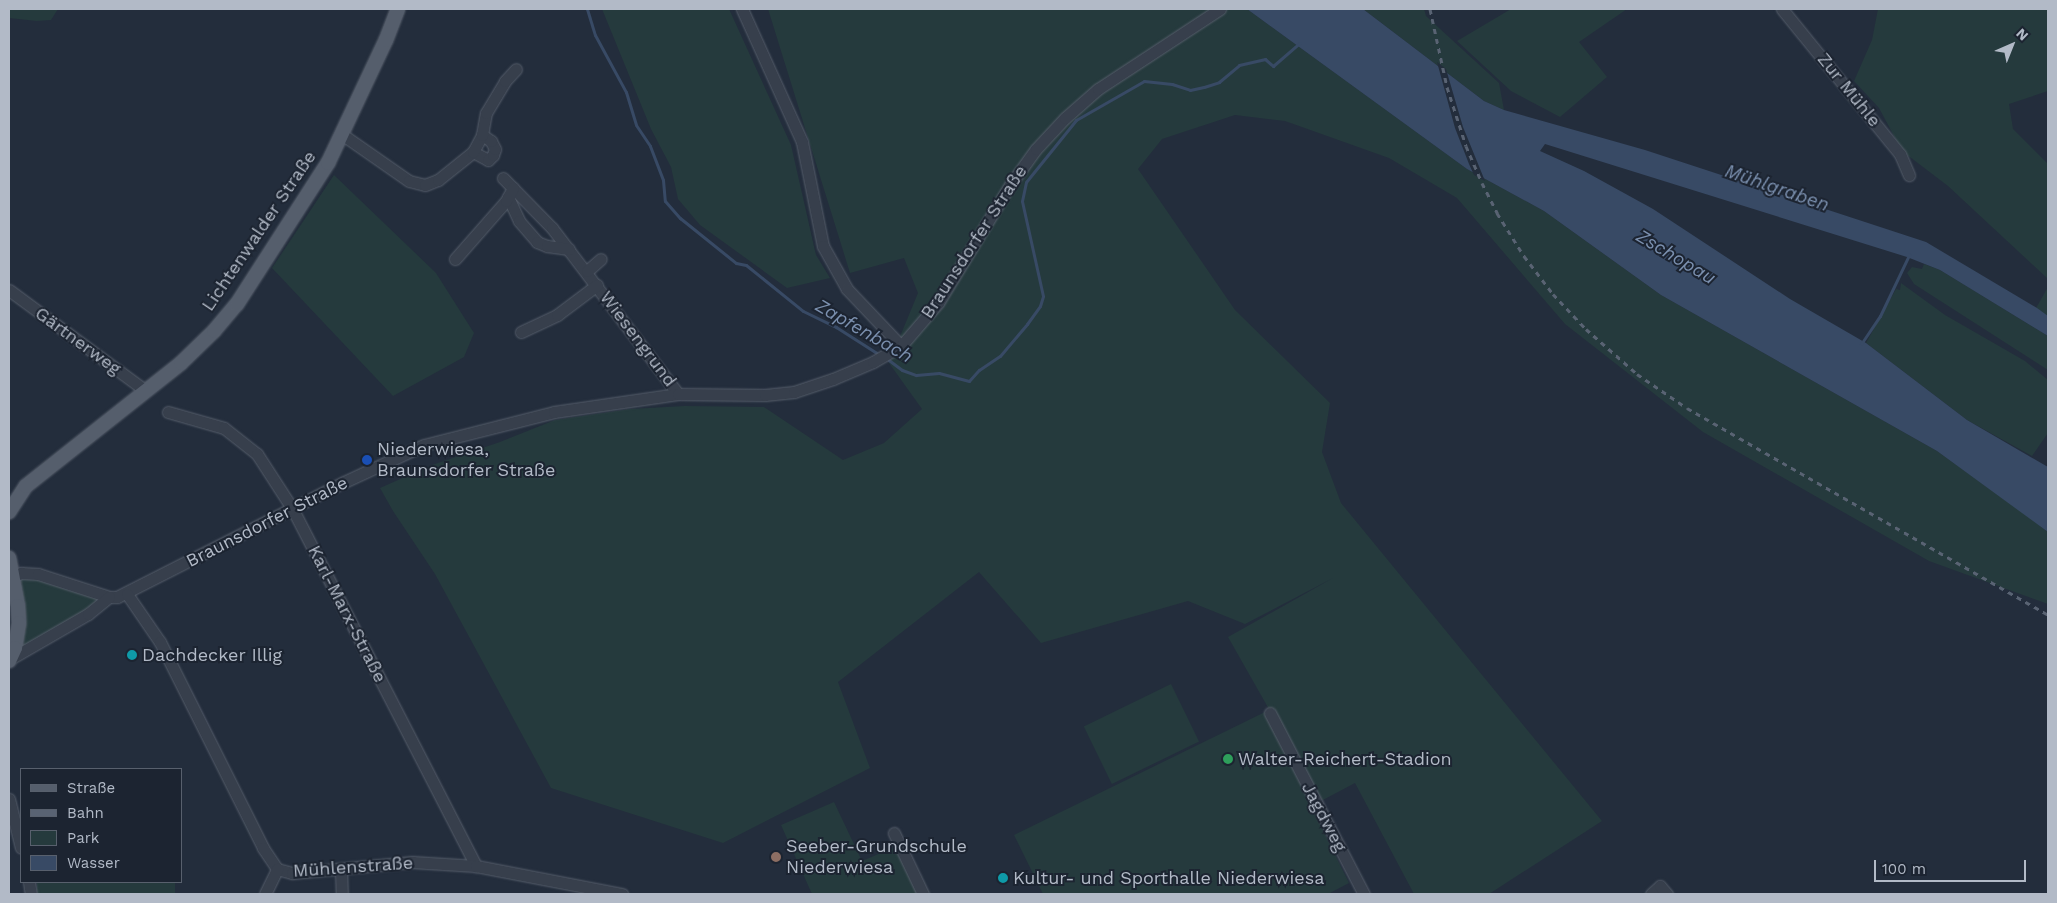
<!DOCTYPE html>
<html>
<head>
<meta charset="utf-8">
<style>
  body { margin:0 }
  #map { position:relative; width:2057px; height:903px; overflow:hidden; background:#232d3c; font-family:"Work Sans",sans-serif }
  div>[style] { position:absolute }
  .green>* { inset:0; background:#253a3d; transform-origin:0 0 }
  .water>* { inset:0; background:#384a65 }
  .pier>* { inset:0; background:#232d3c }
  .stream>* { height:3px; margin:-1.5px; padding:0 1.5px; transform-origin:1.5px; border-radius:1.5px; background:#384a65 }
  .roads { filter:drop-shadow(0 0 1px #555d6a) drop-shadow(0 0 1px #555d6a) }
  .minor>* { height:11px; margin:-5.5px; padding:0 5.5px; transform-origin:5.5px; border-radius:5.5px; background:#373f4c }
  .major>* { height:14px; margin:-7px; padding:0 7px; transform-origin:7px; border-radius:7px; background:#555e6c }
  .rail>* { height:3px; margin-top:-1.5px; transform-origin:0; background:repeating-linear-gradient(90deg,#596373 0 5px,transparent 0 10px) }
  .dots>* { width:14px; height:14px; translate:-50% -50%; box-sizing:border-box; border:2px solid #1c2431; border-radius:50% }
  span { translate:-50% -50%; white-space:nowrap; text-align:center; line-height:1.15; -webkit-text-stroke:4px #1c2431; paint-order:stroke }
  .street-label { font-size:18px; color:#b2bac7 }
  .poi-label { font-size:18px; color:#b2bac7 }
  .left { translate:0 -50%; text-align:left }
  .water-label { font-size:19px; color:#7b90af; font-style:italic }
  .frame { position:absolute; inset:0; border:10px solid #b2bac7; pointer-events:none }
  .legend { position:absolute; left:20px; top:768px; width:162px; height:115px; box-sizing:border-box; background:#1c2431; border:1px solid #58606d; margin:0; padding:6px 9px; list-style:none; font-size:15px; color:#b2bac7 }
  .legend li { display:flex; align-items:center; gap:10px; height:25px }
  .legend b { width:25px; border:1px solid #58606d }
  .north { position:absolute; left:1987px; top:20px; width:50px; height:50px; -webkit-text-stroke:4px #1c2431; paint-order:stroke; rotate:44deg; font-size:14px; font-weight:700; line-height:20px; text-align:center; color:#b2bac7 }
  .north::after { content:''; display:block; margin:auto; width:18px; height:22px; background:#b2bac7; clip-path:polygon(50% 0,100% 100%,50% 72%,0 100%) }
  .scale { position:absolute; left:1874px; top:860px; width:152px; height:22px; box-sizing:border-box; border:2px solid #b2bac7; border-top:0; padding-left:6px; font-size:15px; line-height:18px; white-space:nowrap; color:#b2bac7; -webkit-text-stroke:4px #1c2431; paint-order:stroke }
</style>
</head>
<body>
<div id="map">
  <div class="green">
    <i style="clip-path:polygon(9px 9px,58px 9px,51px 20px,37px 21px,9px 18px)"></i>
    <i style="clip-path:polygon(602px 9px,729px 9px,791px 145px,816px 255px,830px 278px,787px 288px,700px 225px,678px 199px,671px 167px,651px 129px)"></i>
    <i style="clip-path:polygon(768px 9px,1247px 9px,1467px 169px,1544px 211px,1661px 295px,1937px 451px,2030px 518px,2048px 532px,2048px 604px,1929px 561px,1703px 432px,1565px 324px,1457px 198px,1389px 158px,1285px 121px,1235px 115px,1162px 139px,1138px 169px,1235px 310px,1330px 403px,1322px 452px,1341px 503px,1602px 821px,1489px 894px,1414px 894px,1355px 783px,1321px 801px,1228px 637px,1333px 578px,1245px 624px,1188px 601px,1041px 643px,979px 572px,838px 682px,870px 768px,723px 843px,551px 788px,435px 574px,393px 511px,380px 488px,432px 465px,500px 442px,555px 420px,630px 409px,685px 406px,764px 407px,843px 460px,884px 443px,922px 409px,889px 363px,918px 293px,904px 258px,850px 273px)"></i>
    <i style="clip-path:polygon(1363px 9px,1424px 9px,1426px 16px,1499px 83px,1504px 110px,1484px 101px)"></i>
    <i style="clip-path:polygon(1511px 9px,1627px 9px,1579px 42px,1607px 77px,1560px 117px,1511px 91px,1457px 41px)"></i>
    <i style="clip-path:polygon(1878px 9px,2048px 9px,2048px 91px,2009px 104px,2013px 129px,2048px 164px,2048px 279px,1948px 186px,1902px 151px,1879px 108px,1854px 81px,1872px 40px)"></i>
    <i style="clip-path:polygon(334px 175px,436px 273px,474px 333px,464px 357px,393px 396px,272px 268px)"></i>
    <i style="clip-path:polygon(1924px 264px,1940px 270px,2048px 336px,2048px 370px,1914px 284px,1907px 273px,1912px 267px,1922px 269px)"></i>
    <i style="clip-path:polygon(1901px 283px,1945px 315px,2025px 361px,2048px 380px,2048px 433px,2032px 456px,1967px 420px,1866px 343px,1896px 289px,1900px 290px)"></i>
    <i style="clip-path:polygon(2048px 287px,2048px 317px,2036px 308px)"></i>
    <i style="clip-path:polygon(21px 573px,109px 597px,10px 659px,15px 648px,13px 576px)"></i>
    <i style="left:1171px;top:684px;width:64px;height:97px;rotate:64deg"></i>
    <i style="clip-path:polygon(1265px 712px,1349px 883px,1328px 894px,1043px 894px,1014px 835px)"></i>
    <i style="clip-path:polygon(834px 802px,862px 861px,895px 847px,918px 894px,812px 894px,781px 825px)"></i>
    <i style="left:37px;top:882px;width:138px;height:12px"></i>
  </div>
  <div class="water">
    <i style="clip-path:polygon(1247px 9px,1363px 9px,1484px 101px,1504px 110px,1645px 150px,1926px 242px,2037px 308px,2048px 316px,2048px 336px,1940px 270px,1907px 257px,1545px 144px,1540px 151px,1584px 171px,1653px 209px,1790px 299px,1866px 343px,1967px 420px,2048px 467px,2048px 532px,1937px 451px,1661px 295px,1544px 211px,1467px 169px)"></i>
  </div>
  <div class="pier">
    <i style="clip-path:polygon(1437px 62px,1446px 69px,1463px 127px,1485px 181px,1474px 175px,1469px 164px,1455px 128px)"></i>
  </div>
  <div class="stream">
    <i style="left:587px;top:9px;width:27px;rotate:73deg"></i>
    <i style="left:595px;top:35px;width:65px;rotate:61.5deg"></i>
    <i style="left:626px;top:92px;width:34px;rotate:73deg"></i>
    <i style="left:636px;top:125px;width:25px;rotate:56deg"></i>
    <i style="left:650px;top:146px;width:36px;rotate:69deg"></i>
    <i style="left:663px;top:180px;width:21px;rotate:85deg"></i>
    <i style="left:665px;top:201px;width:23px;rotate:49deg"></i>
    <i style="left:680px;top:218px;width:72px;rotate:38.8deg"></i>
    <i style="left:736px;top:263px;width:10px;rotate:11deg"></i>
    <i style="left:746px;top:265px;width:73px;rotate:38.9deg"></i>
    <i style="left:803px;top:311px;width:37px;rotate:26deg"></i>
    <i style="left:836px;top:327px;width:52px;rotate:32.5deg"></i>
    <i style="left:1861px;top:344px;width:34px;rotate:-56deg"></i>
    <i style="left:1880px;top:316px;width:68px;rotate:-64.6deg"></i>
    <i style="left:886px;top:358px;width:20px;rotate:37deg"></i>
    <i style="left:902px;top:370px;width:15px;rotate:20deg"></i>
    <i style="left:916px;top:375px;width:23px;rotate:-5deg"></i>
    <i style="left:939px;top:373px;width:31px;rotate:15deg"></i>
    <i style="left:969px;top:381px;width:15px;rotate:-48deg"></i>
    <i style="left:979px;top:370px;width:25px;rotate:-34deg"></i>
    <i style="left:1000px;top:356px;width:42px;rotate:-49.8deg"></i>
    <i style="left:1027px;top:324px;width:22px;rotate:-54deg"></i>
    <i style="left:1040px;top:306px;width:10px;rotate:-73deg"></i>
    <i style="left:1043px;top:296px;width:97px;rotate:-102.5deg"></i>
    <i style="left:1022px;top:201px;width:19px;rotate:-78deg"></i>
    <i style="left:1026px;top:182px;width:80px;rotate:-51.1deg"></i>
    <i style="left:1076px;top:120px;width:78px;rotate:-29.8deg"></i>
    <i style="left:1144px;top:81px;width:28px;rotate:6deg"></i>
    <i style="left:1172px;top:84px;width:19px;rotate:18deg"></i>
    <i style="left:1190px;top:90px;width:14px;rotate:-12deg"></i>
    <i style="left:1204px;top:87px;width:16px;rotate:-18deg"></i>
    <i style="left:1219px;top:82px;width:26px;rotate:-40deg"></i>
    <i style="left:1239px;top:65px;width:27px;rotate:-13deg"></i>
    <i style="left:1265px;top:59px;width:11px;rotate:41deg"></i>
    <i style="left:1273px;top:66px;width:35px;rotate:-41deg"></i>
  </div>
  <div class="roads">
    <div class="minor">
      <i style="left:742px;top:9px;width:146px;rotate:65.7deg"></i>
      <i style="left:802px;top:142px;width:106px;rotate:78.6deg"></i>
      <i style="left:823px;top:246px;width:49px;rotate:60.8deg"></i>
      <i style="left:847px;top:289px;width:79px;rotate:46.5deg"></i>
      <i style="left:1782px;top:9px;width:187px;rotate:50.9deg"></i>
      <i style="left:1900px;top:154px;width:23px;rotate:67deg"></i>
      <i style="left:343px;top:135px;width:80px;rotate:34.9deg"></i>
      <i style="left:409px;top:181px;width:16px;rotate:14deg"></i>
      <i style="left:425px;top:185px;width:14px;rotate:-21deg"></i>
      <i style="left:438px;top:180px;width:45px;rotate:-38.7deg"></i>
      <i style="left:473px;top:152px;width:17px;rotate:28deg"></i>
      <i style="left:488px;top:160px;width:7px;rotate:-45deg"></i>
      <i style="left:493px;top:155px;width:6px;rotate:-72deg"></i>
      <i style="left:495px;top:149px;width:9px;rotate:-117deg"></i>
      <i style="left:491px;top:141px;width:11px;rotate:-146deg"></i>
      <i style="left:473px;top:152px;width:19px;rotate:-62deg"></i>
      <i style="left:482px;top:135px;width:22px;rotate:-80deg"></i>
      <i style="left:486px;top:113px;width:37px;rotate:-59deg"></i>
      <i style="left:505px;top:81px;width:16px;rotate:-47deg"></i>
      <i style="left:503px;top:178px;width:70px;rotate:45.6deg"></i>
      <i style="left:552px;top:228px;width:208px;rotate:52.8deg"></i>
      <i style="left:508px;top:197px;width:26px;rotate:65deg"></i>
      <i style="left:519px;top:221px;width:28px;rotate:49deg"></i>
      <i style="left:537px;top:242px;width:11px;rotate:22deg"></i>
      <i style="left:547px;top:246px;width:22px;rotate:8deg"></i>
      <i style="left:455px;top:259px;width:77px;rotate:-48.7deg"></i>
      <i style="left:506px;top:201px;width:15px;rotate:-62deg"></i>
      <i style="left:587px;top:271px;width:18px;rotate:-41deg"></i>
      <i style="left:9px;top:290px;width:170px;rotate:36.4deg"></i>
      <i style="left:521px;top:332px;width:40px;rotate:-25deg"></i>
      <i style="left:557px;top:315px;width:50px;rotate:-36.9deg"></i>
      <i style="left:168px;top:412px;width:58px;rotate:15.9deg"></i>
      <i style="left:224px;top:428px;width:42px;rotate:38.2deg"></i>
      <i style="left:257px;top:454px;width:64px;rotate:57.1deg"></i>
      <i style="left:292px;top:508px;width:403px;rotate:62.8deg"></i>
      <i style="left:13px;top:576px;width:9px;rotate:-21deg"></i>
      <i style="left:21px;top:573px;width:17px;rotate:3deg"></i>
      <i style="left:38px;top:574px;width:75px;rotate:17.9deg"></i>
      <i style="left:109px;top:597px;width:8px"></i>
      <i style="left:117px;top:597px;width:254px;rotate:-26.9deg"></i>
      <i style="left:344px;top:482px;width:88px;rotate:-24.8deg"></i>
      <i style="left:424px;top:445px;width:134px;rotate:-14.2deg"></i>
      <i style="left:554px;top:412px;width:125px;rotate:-8.3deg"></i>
      <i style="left:678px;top:394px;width:87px;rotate:0.7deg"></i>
      <i style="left:765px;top:395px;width:29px;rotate:-6deg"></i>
      <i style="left:794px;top:392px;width:41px;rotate:-18.4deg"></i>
      <i style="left:833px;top:379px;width:43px;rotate:-23deg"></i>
      <i style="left:873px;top:362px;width:32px;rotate:-30deg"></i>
      <i style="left:901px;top:346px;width:57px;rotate:-49.3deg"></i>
      <i style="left:938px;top:303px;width:138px;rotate:-58.6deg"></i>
      <i style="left:1010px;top:185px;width:44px;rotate:-54.2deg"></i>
      <i style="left:1036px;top:149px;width:42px;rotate:-46.9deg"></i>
      <i style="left:1065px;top:118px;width:44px;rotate:-41.3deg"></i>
      <i style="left:1098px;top:89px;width:146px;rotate:-33.3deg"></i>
      <i style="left:127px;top:594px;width:58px;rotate:55.5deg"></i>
      <i style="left:160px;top:642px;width:230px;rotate:63.4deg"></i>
      <i style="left:263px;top:848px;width:25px;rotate:56deg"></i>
      <i style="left:277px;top:869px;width:16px;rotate:15deg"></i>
      <i style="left:292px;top:873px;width:121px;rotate:-5.2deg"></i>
      <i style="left:412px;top:862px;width:64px;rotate:3.6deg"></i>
      <i style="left:476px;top:866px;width:149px;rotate:10.9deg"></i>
      <i style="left:10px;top:659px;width:90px;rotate:-30deg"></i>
      <i style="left:88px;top:614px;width:27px;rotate:-39deg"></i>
      <i style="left:1270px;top:713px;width:204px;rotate:62.6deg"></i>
      <i style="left:9px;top:799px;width:50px;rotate:76.2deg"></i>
      <i style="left:894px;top:833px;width:68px;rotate:64.6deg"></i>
      <i style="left:341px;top:870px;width:24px;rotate:88deg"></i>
      <i style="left:29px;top:882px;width:12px;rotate:81deg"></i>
      <i style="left:265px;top:894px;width:28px;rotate:-64deg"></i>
      <i style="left:1651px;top:894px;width:12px;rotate:-42deg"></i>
      <i style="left:1660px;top:886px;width:11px;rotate:49deg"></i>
    </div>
    <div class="major">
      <i style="left:9px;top:512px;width:31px;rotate:-57deg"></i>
      <i style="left:26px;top:486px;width:198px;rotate:-38.4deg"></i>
      <i style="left:181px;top:363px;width:46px;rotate:-44.1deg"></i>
      <i style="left:214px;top:331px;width:35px;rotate:-50deg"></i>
      <i style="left:237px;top:304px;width:168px;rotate:-57.2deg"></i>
      <i style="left:328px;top:163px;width:136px;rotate:-64.8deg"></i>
      <i style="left:386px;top:40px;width:33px;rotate:-69deg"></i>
      <i style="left:9px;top:558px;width:49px;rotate:79.4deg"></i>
      <i style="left:18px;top:606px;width:17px;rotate:87deg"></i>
      <i style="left:19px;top:623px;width:25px;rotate:99deg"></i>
      <i style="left:15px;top:648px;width:14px;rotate:115deg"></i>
    </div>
  </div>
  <div class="rail">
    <i style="left:1430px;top:9px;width:80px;rotate:77.7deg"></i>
    <i style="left:1447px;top:87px;width:62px;rotate:72.1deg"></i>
    <i style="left:1466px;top:146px;width:40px;rotate:66.6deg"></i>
    <i style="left:1482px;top:183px;width:34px;rotate:63deg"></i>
    <i style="left:1497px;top:213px;width:51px;rotate:57.9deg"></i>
    <i style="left:1524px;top:256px;width:48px;rotate:52.7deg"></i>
    <i style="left:1553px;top:294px;width:48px;rotate:46.7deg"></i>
    <i style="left:1586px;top:329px;width:68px;rotate:41.4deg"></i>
    <i style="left:1637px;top:374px;width:60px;rotate:34.2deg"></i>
    <i style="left:1687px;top:408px;width:416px;rotate:29.8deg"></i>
  </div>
  <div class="dots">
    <i style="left:367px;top:460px;background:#1a4fb4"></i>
    <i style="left:132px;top:655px;background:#0f9aa8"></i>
    <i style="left:1228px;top:759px;background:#2e9e5b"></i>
    <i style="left:776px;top:857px;background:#8d6e63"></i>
    <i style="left:1003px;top:878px;background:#0f9aa8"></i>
  </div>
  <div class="street-label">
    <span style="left:1849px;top:90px;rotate:51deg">Zur Mühle</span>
    <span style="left:259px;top:231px;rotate:-56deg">Lichtenwalder Straße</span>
    <span style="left:974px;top:242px;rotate:-57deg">Braunsdorfer Straße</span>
    <span style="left:638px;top:339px;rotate:53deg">Wiesengrund</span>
    <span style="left:78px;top:341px;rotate:36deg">Gärtnerweg</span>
    <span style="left:267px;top:522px;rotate:-27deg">Braunsdorfer Straße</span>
    <span style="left:347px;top:614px;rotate:63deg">Karl-Marx-Straße</span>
    <span style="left:1324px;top:817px;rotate:62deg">Jagdweg</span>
    <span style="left:353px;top:867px;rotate:-4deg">Mühlenstraße</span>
  </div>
  <div class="poi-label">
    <span class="left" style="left:377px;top:460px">Niederwiesa,<br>Braunsdorfer Straße</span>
    <span class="left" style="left:142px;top:655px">Dachdecker Illig</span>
    <span class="left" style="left:1238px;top:759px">Walter-Reichert-Stadion</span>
    <span class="left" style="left:786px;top:857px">Seeber-Grundschule<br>Niederwiesa</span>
    <span class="left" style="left:1013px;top:878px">Kultur- und Sporthalle Niederwiesa</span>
  </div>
  <div class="water-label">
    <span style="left:1777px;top:188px;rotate:19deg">Mühlgraben</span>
    <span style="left:1676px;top:257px;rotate:31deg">Zschopau</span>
    <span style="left:864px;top:331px;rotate:30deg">Zapfenbach</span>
  </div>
  <div class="frame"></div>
  <ul class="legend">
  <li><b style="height:6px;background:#555e6c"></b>Straße</li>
  <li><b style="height:6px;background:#596373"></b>Bahn</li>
  <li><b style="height:14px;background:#253a3d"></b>Park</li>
  <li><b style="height:14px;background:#384a65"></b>Wasser</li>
  </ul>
  <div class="north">N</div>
  <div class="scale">100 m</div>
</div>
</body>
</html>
